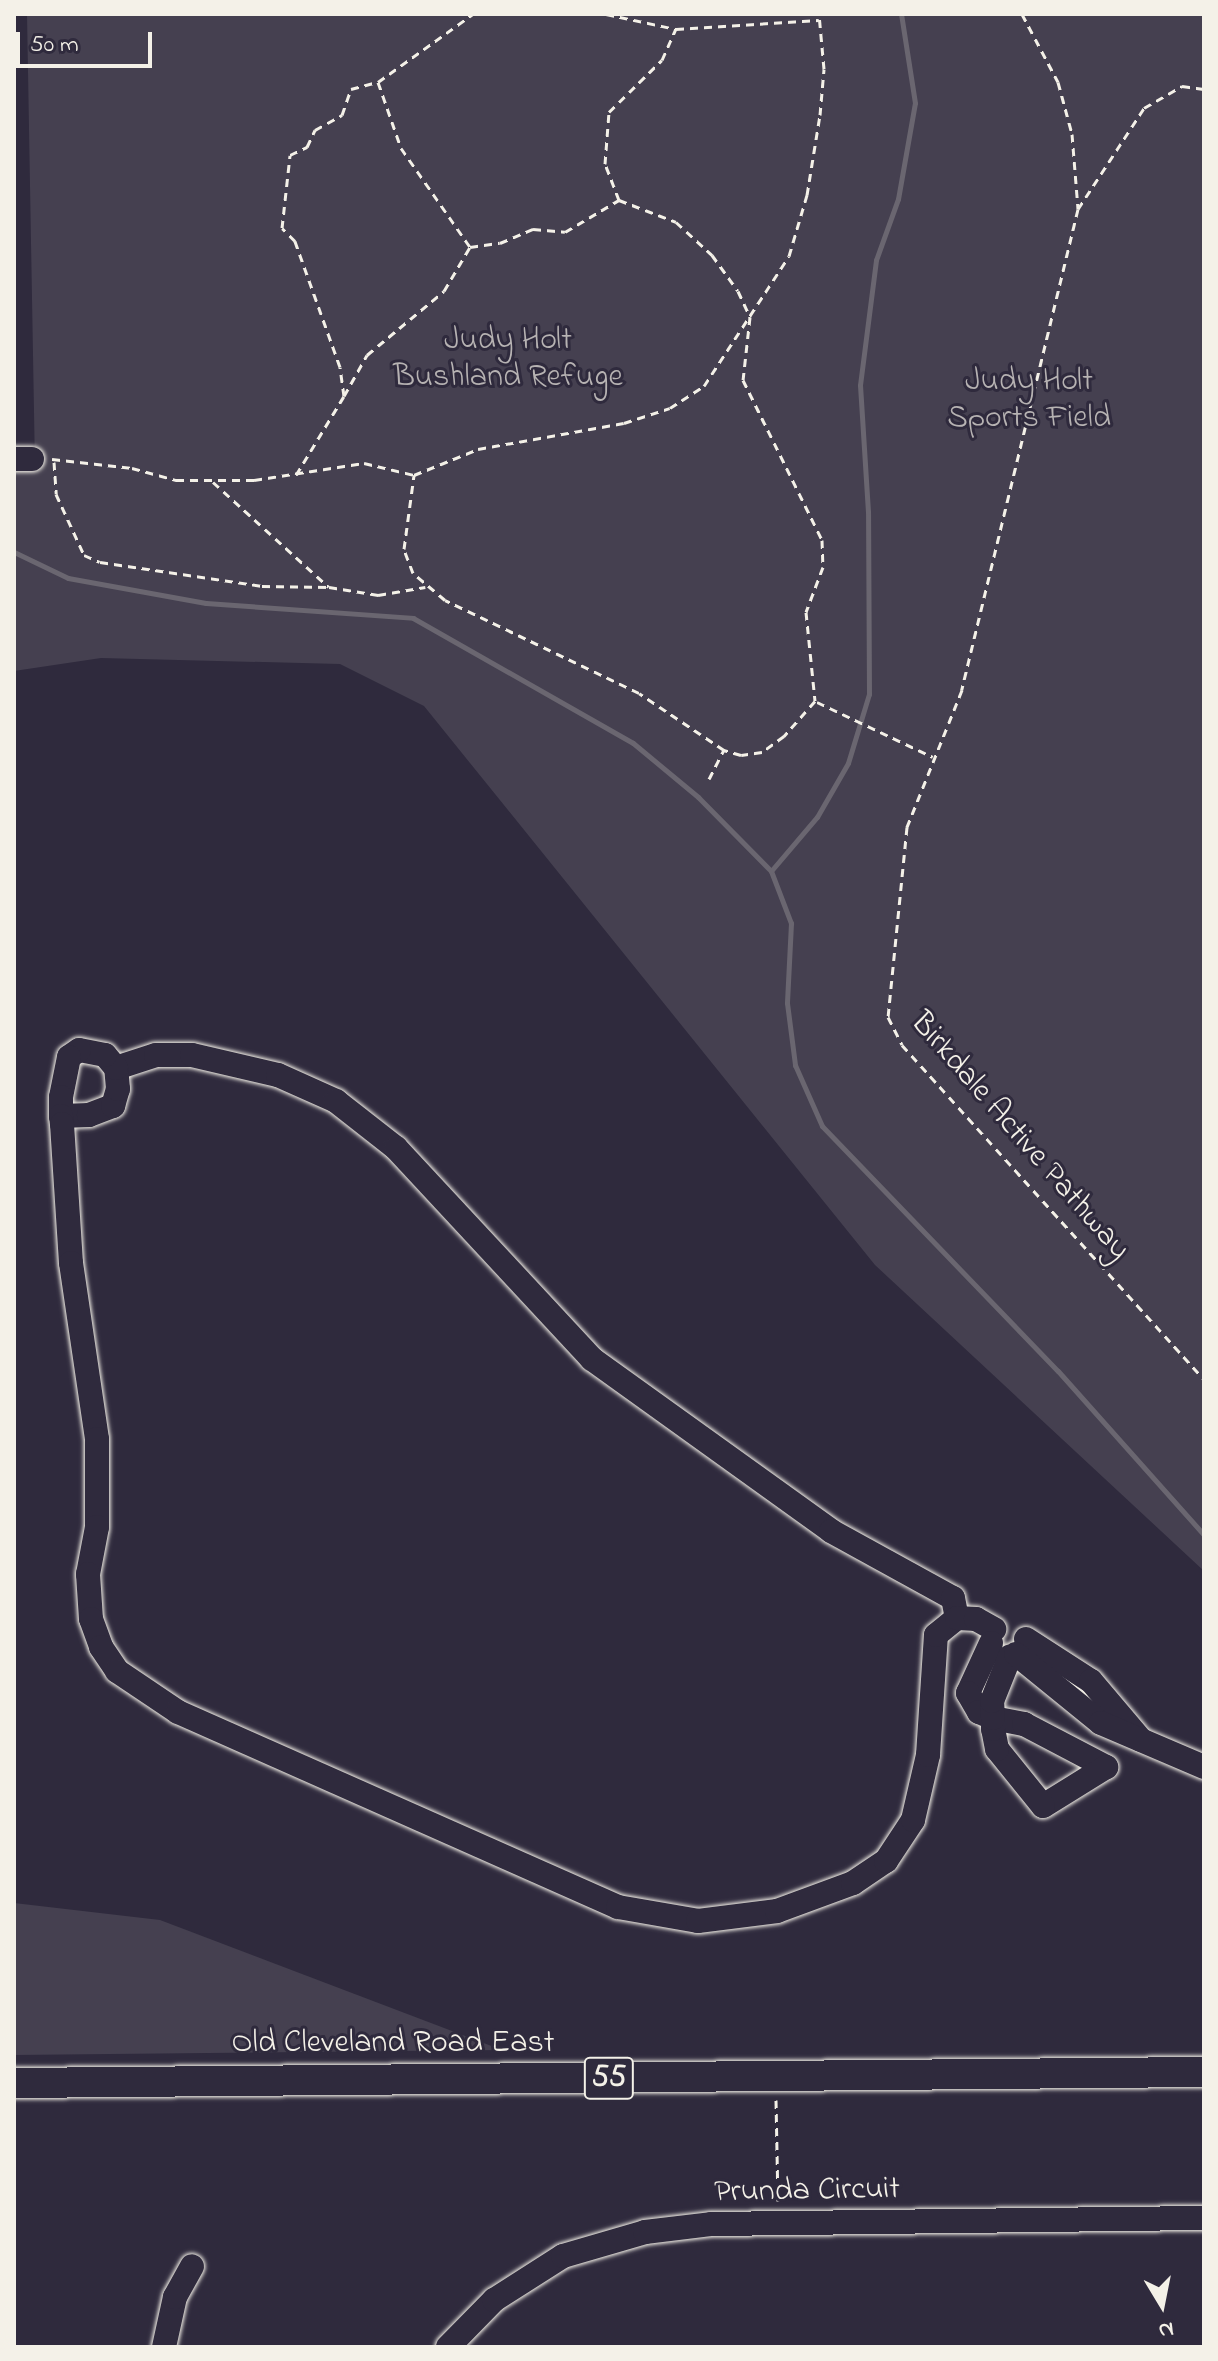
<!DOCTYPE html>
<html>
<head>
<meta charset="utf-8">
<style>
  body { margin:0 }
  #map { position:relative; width:1218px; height:2361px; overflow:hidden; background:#2f2a3d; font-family:"Indie Flower",sans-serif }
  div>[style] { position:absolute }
  .green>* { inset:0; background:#454050 }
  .stream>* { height:5px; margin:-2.5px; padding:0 2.5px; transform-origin:2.5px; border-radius:2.5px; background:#6a6670 }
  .path>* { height:3px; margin-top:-1.5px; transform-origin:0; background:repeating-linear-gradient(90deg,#f4f1e8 0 8px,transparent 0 14px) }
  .roads { filter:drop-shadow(0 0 2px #f4f1e8) drop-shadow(0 0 2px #f4f1e8) }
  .minor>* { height:24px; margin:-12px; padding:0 12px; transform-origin:12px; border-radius:12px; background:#2f2a3d }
  .major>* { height:30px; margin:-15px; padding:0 15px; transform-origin:15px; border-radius:15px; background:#2f2a3d }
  span { translate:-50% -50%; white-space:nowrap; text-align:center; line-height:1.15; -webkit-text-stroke:6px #2f2a3d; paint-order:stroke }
  .shield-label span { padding:2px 6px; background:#2f2a3d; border:2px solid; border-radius:6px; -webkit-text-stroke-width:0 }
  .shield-label { font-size:30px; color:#f4f1e8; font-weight:700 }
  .park-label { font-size:32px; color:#b7b3b3 }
  .street-label { font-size:32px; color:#f4f1e8 }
  .frame { position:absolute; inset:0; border:16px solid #f4f1e8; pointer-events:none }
  .north { position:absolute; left:1122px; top:2265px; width:80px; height:80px; -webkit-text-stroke:6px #2f2a3d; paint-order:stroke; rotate:170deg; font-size:22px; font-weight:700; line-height:32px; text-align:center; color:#f4f1e8 }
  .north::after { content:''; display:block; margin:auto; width:28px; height:36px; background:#f4f1e8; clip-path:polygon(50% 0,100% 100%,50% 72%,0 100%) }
  .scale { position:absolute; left:16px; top:32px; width:136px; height:36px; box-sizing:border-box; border:4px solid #f4f1e8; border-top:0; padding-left:10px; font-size:24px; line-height:28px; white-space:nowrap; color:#f4f1e8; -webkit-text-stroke:6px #2f2a3d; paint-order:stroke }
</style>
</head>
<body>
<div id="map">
  <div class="green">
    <i style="clip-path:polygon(27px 14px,1204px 14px,1204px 1571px,875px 1265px,424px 706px,340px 664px,101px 658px,14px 671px,14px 469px,35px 468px)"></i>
    <i style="clip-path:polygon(14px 1903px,160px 1920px,502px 2050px,14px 2055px)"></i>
  </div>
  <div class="stream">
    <i style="left:14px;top:552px;width:60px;rotate:25.7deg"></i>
    <i style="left:68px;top:578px;width:140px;rotate:10.3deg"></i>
    <i style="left:206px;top:603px;width:208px;rotate:4.1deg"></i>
    <i style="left:413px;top:618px;width:253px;rotate:29.6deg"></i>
    <i style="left:633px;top:743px;width:85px;rotate:39.7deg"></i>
    <i style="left:698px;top:797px;width:104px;rotate:45.4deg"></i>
    <i style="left:771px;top:871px;width:56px;rotate:69deg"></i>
    <i style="left:791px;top:923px;width:80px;rotate:92.9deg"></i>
    <i style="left:787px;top:1003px;width:63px;rotate:82.6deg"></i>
    <i style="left:795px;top:1065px;width:67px;rotate:66.1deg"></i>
    <i style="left:822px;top:1126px;width:340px;rotate:46.1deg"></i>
    <i style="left:1058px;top:1371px;width:220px;rotate:48.3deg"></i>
    <i style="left:771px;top:871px;width:71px;rotate:-49.6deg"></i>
    <i style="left:817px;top:817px;width:62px;rotate:-60.1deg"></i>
    <i style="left:848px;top:763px;width:72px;rotate:-73.1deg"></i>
    <i style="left:869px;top:694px;width:182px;rotate:-90.3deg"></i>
    <i style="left:868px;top:512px;width:127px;rotate:-93.6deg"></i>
    <i style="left:860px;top:385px;width:126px;rotate:-82.7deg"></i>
    <i style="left:876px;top:260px;width:65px;rotate:-70.2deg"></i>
    <i style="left:898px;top:199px;width:97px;rotate:-80deg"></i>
    <i style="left:915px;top:103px;width:90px;rotate:-98.9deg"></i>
  </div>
  <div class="path">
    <i style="left:606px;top:14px;width:72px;rotate:12.1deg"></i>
    <i style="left:676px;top:29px;width:143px;rotate:-3.6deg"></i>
    <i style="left:1022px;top:14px;width:77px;rotate:62.1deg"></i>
    <i style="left:1058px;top:82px;width:54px;rotate:74.9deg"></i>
    <i style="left:1072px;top:134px;width:75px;rotate:85.4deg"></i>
    <i style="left:1078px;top:209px;width:495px;rotate:103.6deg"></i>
    <i style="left:962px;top:690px;width:148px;rotate:111.9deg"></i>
    <i style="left:907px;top:827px;width:191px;rotate:95.7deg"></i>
    <i style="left:888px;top:1017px;width:31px;rotate:63deg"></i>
    <i style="left:902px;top:1045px;width:450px;rotate:47.9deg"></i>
    <i style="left:378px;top:82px;width:70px;rotate:70.8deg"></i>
    <i style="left:401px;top:148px;width:121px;rotate:55.1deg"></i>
    <i style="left:619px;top:200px;width:39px;rotate:-111deg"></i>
    <i style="left:605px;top:164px;width:52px;rotate:-85.6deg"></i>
    <i style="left:609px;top:112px;width:74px;rotate:-44.5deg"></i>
    <i style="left:662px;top:60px;width:34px;rotate:-66deg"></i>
    <i style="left:1078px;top:209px;width:121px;rotate:-56.8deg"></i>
    <i style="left:1144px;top:108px;width:44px;rotate:-30.1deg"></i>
    <i style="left:1182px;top:86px;width:22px;rotate:8deg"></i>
    <i style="left:344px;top:396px;width:47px;rotate:-60.7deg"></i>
    <i style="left:367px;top:355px;width:100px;rotate:-39.7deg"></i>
    <i style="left:444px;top:291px;width:51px;rotate:-59.4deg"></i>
    <i style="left:470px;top:247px;width:30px;rotate:-8deg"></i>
    <i style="left:500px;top:243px;width:36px;rotate:-23deg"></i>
    <i style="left:533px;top:229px;width:32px;rotate:5deg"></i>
    <i style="left:565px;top:232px;width:63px;rotate:-30.7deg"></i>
    <i style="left:619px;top:200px;width:61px;rotate:21.1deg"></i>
    <i style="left:676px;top:222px;width:49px;rotate:42.5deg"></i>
    <i style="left:712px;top:255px;width:44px;rotate:54.2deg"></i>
    <i style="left:738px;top:291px;width:29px;rotate:65deg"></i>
    <i style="left:750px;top:317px;width:63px;rotate:96.3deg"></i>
    <i style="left:743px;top:380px;width:178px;rotate:63.7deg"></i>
    <i style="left:822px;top:540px;width:27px;rotate:88deg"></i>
    <i style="left:823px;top:567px;width:48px;rotate:110.7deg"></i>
    <i style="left:806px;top:612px;width:89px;rotate:84.2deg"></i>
    <i style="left:815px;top:701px;width:47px;rotate:131.5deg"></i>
    <i style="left:784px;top:736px;width:27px;rotate:144deg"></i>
    <i style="left:762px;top:752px;width:21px;rotate:172deg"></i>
    <i style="left:741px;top:755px;width:18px;rotate:-164deg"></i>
    <i style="left:724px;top:750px;width:102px;rotate:-146.2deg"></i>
    <i style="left:639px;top:693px;width:215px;rotate:-154.4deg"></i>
    <i style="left:445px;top:600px;width:42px;rotate:-139.8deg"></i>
    <i style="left:413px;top:573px;width:26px;rotate:-111deg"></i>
    <i style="left:404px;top:549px;width:75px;rotate:-82.3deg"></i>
    <i style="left:52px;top:459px;width:81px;rotate:6.4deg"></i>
    <i style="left:132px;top:468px;width:46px;rotate:15.3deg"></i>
    <i style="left:176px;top:480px;width:78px"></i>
    <i style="left:254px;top:480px;width:111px;rotate:-8.8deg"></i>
    <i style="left:364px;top:463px;width:51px;rotate:13.5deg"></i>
    <i style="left:414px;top:475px;width:69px;rotate:-22.1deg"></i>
    <i style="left:478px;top:449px;width:148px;rotate:-10.1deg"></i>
    <i style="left:624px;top:423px;width:48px;rotate:-18.1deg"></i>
    <i style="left:670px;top:408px;width:40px;rotate:-32.9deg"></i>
    <i style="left:704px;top:386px;width:155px;rotate:-56.8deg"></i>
    <i style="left:789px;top:256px;width:64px;rotate:-73.6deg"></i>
    <i style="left:807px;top:195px;width:81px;rotate:-80.8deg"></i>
    <i style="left:820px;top:115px;width:46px;rotate:-85deg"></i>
    <i style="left:824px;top:69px;width:55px;rotate:-95.2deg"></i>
    <i style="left:54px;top:462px;width:32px;rotate:86deg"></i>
    <i style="left:56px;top:494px;width:67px;rotate:65.3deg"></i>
    <i style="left:84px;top:555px;width:17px;rotate:24deg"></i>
    <i style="left:100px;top:562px;width:164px;rotate:8.4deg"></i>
    <i style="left:262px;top:586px;width:67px;rotate:0.9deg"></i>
    <i style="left:329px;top:587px;width:50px;rotate:9.3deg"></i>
    <i style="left:378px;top:595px;width:48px;rotate:-9.7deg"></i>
    <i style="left:296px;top:475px;width:92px;rotate:-58.7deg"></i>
    <i style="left:344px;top:396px;width:29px;rotate:-98deg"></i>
    <i style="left:340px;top:367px;width:134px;rotate:-109.7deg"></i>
    <i style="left:295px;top:241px;width:18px;rotate:-135deg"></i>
    <i style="left:282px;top:228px;width:73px;rotate:-83.7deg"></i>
    <i style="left:290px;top:155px;width:19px;rotate:-25deg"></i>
    <i style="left:307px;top:147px;width:19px;rotate:-65deg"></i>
    <i style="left:315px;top:130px;width:31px;rotate:-29deg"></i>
    <i style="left:342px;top:115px;width:28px;rotate:-71deg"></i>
    <i style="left:351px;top:89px;width:28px;rotate:-15deg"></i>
    <i style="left:378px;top:82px;width:117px;rotate:-35.6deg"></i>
    <i style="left:213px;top:482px;width:156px;rotate:42.2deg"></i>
    <i style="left:817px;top:702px;width:128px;rotate:25.4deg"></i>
    <i style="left:709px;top:779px;width:33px;rotate:-63deg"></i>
    <i style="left:776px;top:2100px;width:101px;rotate:88.9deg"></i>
  </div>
  <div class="roads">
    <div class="minor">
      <i style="left:14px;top:459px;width:18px"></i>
      <i style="left:116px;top:1068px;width:42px;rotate:-18deg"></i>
      <i style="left:156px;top:1055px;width:36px"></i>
      <i style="left:192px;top:1055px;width:88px;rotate:13.1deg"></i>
      <i style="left:278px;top:1075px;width:64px;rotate:24.1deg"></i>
      <i style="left:336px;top:1101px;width:76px;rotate:38.1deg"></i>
      <i style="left:396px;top:1148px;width:288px;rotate:47.1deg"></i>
      <i style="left:592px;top:1359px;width:294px;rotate:35.7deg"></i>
      <i style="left:831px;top:1531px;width:139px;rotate:28.8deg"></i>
      <i style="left:953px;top:1598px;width:20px;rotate:79deg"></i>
      <i style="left:61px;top:1116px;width:28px;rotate:-2deg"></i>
      <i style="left:89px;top:1115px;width:26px;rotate:-21deg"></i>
      <i style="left:113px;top:1106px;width:18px;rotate:-74deg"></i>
      <i style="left:118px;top:1089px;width:21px;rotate:-95deg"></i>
      <i style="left:116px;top:1068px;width:17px;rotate:-130deg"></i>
      <i style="left:105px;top:1055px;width:26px;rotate:-169deg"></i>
      <i style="left:79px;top:1050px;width:12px;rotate:145deg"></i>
      <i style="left:69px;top:1057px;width:41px;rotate:101.3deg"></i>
      <i style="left:61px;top:1097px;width:19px;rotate:90deg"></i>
      <i style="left:61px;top:1116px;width:8px;rotate:83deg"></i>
      <i style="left:62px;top:1124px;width:139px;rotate:86.3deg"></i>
      <i style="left:71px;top:1263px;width:178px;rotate:81.6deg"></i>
      <i style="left:97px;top:1439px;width:88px;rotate:90deg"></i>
      <i style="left:97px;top:1527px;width:48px;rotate:100.8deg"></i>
      <i style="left:88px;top:1574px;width:45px;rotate:86.2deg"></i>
      <i style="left:91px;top:1619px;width:30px;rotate:70deg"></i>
      <i style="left:101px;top:1647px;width:29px;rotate:56deg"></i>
      <i style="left:117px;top:1671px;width:73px;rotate:33.9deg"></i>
      <i style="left:178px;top:1712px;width:481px;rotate:23.9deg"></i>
      <i style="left:618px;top:1907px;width:81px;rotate:9.9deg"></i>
      <i style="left:698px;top:1921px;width:80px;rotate:-7.2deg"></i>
      <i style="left:777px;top:1911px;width:81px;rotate:-20.2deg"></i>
      <i style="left:853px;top:1883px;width:40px;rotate:-34deg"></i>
      <i style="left:886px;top:1861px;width:49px;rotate:-56.6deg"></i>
      <i style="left:913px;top:1820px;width:67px;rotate:-77deg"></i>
      <i style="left:928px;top:1755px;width:120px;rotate:-86.2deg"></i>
      <i style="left:936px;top:1635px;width:27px;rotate:-39deg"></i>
      <i style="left:957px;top:1618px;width:19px;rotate:3deg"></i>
      <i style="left:976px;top:1619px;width:21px;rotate:29deg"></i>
      <i style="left:1026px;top:1639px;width:77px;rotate:32.9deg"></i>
      <i style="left:1091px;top:1681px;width:77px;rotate:49.7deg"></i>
      <i style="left:991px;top:1643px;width:55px;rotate:114.7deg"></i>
      <i style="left:968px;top:1693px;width:22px;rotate:60deg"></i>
      <i style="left:979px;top:1712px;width:15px;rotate:23deg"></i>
      <i style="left:993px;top:1718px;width:32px;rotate:11deg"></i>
      <i style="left:1024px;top:1724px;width:93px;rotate:27.7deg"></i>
      <i style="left:1106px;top:1767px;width:74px;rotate:148.2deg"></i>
      <i style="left:1043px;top:1806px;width:73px;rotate:-128.9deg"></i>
      <i style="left:997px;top:1749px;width:20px;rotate:-101deg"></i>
      <i style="left:993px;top:1729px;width:11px;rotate:-90deg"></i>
      <i style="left:993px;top:1718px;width:17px;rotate:-93deg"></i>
      <i style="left:992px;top:1701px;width:48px;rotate:-68.2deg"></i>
      <i style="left:1016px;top:1654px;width:109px;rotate:39.1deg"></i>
      <i style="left:1101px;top:1723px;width:112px;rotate:23.1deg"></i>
      <i style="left:164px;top:2347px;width:51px;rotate:-77.6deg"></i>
      <i style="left:175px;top:2297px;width:35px;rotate:-61deg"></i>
      <i style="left:448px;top:2347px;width:66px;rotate:-45.6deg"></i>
      <i style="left:494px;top:2300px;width:82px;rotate:-32.5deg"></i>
      <i style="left:563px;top:2256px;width:85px;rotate:-16.3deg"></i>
      <i style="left:645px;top:2232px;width:66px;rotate:-6.9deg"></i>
      <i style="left:711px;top:2224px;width:493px;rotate:-0.7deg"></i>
    </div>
    <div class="major">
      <i style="left:14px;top:2083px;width:1190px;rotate:-0.53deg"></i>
    </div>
  </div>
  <div class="shield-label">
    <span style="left:609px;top:2078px">55</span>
  </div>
  <div class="park-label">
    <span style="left:508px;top:360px">Judy Holt<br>Bushland Refuge</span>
    <span style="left:1029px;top:401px">Judy Holt<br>Sports Field</span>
  </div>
  <div class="street-label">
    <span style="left:1019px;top:1137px;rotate:49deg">Birkdale Active Pathway</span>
    <span style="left:393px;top:2044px">Old Cleveland Road East</span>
    <span style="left:807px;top:2192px;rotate:-1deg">Prunda Circuit</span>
  </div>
  <div class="frame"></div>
  <div class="north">N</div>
  <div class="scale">50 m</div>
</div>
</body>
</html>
